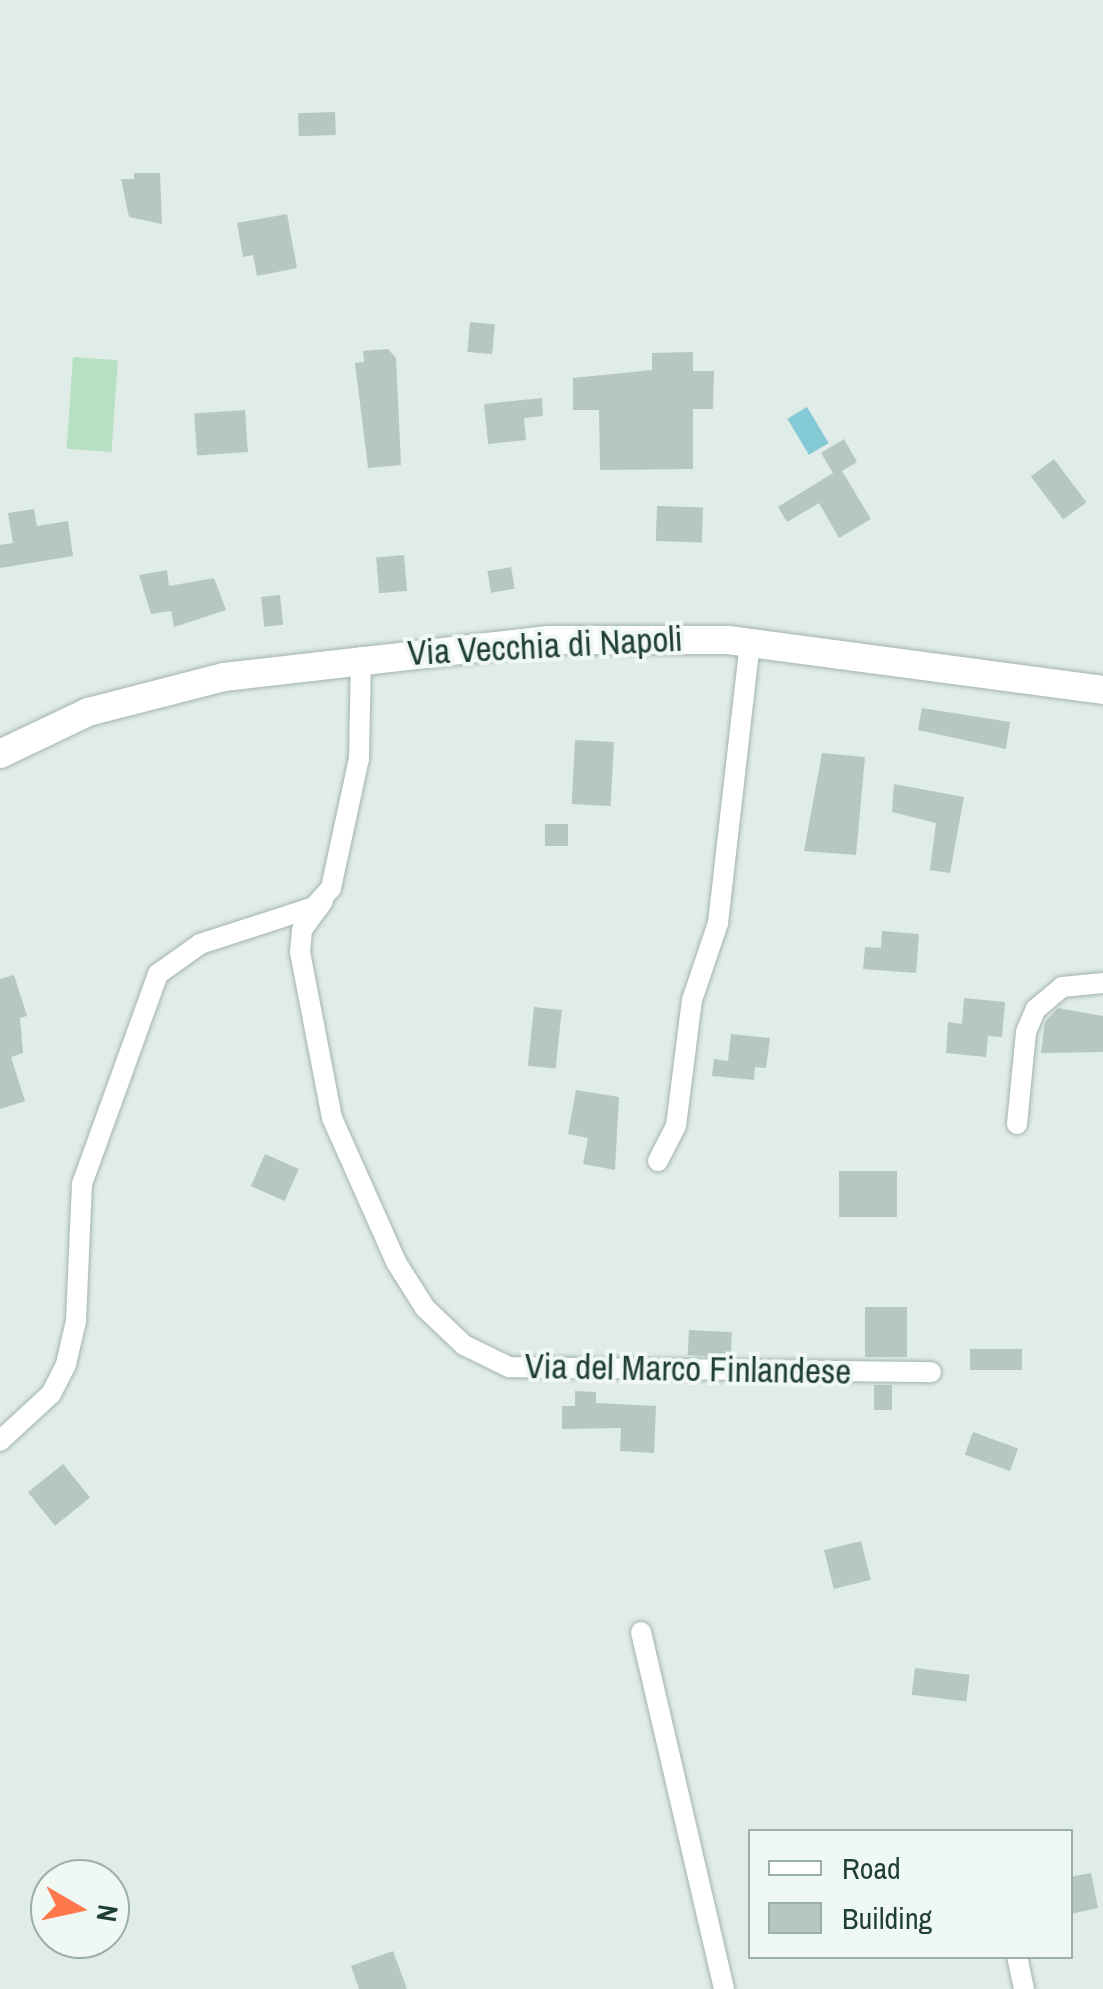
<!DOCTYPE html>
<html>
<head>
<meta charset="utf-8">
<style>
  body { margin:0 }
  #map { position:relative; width:1103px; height:1989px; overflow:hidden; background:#e0ece7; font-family:"Archivo Narrow",sans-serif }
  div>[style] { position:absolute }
  .green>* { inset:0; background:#b7dfc2; transform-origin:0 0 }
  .water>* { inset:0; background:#83c9d6; transform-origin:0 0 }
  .building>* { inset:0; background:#b5c7c0; transform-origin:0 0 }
  .roads { filter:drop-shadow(0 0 2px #a2b4ae) drop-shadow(0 0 2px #a2b4ae) }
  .minor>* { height:20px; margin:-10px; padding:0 10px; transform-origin:10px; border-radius:10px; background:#fff }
  .tertiary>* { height:28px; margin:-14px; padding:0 14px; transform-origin:14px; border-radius:14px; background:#fff }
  span { translate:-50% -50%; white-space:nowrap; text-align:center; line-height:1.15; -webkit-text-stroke:8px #f0f8f4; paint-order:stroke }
  .street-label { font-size:35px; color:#1f3e36 }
  .legend { position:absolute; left:748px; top:1829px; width:325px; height:130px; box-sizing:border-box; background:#f0f8f4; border:2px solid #9caea8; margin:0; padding:12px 18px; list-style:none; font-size:30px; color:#1f3e36 }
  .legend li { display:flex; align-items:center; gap:20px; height:50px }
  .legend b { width:50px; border:2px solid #9caea8 }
  .north { position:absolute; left:30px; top:1859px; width:100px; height:100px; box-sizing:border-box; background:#f0f8f4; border:2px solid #9caea8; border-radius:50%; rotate:99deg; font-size:28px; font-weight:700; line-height:40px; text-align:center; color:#1f3e36 }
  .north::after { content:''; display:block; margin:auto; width:35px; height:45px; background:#fd794d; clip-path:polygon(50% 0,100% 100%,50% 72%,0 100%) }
</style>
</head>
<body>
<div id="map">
  <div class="green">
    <i style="left:73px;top:357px;width:45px;height:92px;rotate:4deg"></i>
  </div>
  <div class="water">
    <i style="left:807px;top:407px;width:42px;height:23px;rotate:59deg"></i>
  </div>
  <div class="building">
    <i style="left:335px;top:112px;width:23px;height:37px;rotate:88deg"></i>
    <i style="clip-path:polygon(134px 173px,160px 173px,162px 224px,129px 217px,121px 179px,134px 179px)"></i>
    <i style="clip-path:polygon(287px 214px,297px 268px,257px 276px,253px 255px,243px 257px,237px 223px)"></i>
    <i style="left:470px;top:322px;width:25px;height:30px;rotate:5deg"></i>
    <i style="clip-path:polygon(388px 349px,396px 358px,401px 465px,368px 468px,355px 363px,364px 362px,363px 351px)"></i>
    <i style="clip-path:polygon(693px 352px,693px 371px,714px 371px,713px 409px,693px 409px,693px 469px,600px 470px,599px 410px,573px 410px,573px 378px,652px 370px,652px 353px)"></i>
    <i style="clip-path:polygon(542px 398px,543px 416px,524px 418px,526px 440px,488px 444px,484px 404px)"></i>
    <i style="left:245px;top:410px;width:42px;height:51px;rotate:86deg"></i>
    <i style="clip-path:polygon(844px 439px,857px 462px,842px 471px,871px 519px,839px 538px,819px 503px,787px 522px,778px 507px,833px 473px,821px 453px)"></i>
    <i style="left:1054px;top:459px;width:54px;height:29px;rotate:53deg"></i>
    <i style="left:657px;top:506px;width:46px;height:35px;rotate:2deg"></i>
    <i style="clip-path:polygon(34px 509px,37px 526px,68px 521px,73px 556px,0 568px,0 545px,13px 543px,8px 513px)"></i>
    <i style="left:404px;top:555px;width:36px;height:28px;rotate:85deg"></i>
    <i style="left:511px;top:567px;width:22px;height:24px;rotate:80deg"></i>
    <i style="clip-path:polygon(167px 570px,169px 586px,214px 578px,226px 610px,174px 627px,171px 611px,151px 614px,139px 575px)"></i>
    <i style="left:280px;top:595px;width:30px;height:19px;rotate:84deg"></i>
    <i style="clip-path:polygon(922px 708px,1010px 722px,1006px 749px,918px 730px)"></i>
    <i style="left:575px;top:740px;width:39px;height:64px;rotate:3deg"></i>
    <i style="clip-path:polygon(822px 753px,865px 757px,856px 855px,804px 851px)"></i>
    <i style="clip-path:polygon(894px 784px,964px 797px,950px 873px,930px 870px,936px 823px,892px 812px)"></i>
    <i style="left:545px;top:824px;width:23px;height:22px"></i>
    <i style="clip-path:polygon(882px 931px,919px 934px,916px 973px,863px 969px,865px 947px,881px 948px)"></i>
    <i style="clip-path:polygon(14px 975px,27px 1016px,20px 1018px,23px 1053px,11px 1057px,25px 1101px,0 1109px,0 979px)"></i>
    <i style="clip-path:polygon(964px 998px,1005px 1002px,1002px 1037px,988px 1036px,986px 1057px,946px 1053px,948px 1022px,962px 1024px)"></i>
    <i style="left:534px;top:1007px;width:28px;height:59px;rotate:6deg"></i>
    <i style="clip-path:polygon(1058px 1008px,1103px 1016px,1103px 1052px,1041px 1053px,1045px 1022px)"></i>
    <i style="clip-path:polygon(731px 1034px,770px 1038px,766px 1068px,755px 1067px,754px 1080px,712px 1076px,714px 1059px,728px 1061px)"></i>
    <i style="clip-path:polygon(576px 1090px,619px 1097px,615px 1170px,583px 1164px,588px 1138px,568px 1134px)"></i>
    <i style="left:265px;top:1154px;width:37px;height:35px;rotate:24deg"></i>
    <i style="left:839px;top:1171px;width:58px;height:46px"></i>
    <i style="left:865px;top:1307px;width:42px;height:50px"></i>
    <i style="left:689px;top:1330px;width:43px;height:25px;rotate:3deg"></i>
    <i style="left:970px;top:1349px;width:52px;height:21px"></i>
    <i style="left:874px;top:1385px;width:18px;height:25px"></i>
    <i style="clip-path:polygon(575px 1391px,596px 1392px,596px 1403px,656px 1406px,654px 1453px,620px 1451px,621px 1428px,562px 1429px,562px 1406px,575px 1406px)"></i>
    <i style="left:973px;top:1432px;width:48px;height:24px;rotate:20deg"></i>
    <i style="left:63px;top:1464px;width:43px;height:45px;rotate:51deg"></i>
    <i style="left:861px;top:1541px;width:40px;height:38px;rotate:76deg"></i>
    <i style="left:915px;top:1668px;width:55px;height:27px;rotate:7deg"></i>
    <i style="clip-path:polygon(1091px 1873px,1098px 1908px,1070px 1914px,1070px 1877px)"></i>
    <i style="clip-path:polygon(393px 1951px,407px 1989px,359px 1989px,351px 1966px)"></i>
  </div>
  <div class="roads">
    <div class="minor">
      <i style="left:323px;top:901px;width:36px;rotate:126deg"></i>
      <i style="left:302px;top:930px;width:22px;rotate:95deg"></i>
      <i style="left:300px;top:952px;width:169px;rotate:79.1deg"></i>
      <i style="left:332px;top:1118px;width:158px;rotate:66deg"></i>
      <i style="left:396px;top:1262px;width:54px;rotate:57.8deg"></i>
      <i style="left:425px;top:1308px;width:54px;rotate:43.5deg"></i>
      <i style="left:464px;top:1345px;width:50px;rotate:26.1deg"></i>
      <i style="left:509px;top:1367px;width:422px;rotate:0.7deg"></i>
      <i style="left:1017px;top:1124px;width:92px;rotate:-84.4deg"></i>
      <i style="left:1026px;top:1032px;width:25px;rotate:-67deg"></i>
      <i style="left:1036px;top:1009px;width:34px;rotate:-40deg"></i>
      <i style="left:1062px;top:987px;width:41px;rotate:-5.6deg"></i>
      <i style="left:658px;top:1161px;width:39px;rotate:-63deg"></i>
      <i style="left:676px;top:1126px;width:127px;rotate:-82.8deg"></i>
      <i style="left:692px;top:1000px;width:81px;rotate:-71.3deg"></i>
      <i style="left:718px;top:923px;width:283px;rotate:-83.5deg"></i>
      <i style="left:0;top:1441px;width:69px;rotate:-42.7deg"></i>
      <i style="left:51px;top:1394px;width:34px;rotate:-63deg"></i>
      <i style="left:66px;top:1364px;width:44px;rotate:-76.9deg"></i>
      <i style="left:76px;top:1321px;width:137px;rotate:-87.5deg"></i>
      <i style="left:82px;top:1184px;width:223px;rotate:-70.1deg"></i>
      <i style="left:158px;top:974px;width:52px;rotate:-35.5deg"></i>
      <i style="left:200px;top:944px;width:120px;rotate:-18deg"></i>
      <i style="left:314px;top:907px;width:25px;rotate:-48deg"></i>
      <i style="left:331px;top:888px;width:132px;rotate:-77.8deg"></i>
      <i style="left:359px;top:759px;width:102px;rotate:-88.9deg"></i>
      <i style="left:641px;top:1632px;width:367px;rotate:76.9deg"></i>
      <i style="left:1017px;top:1956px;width:34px;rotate:78deg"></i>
    </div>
    <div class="tertiary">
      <i style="left:0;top:754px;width:98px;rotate:-25.5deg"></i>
      <i style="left:88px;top:712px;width:140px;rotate:-14.4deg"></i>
      <i style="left:224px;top:677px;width:325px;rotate:-6.5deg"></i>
      <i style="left:547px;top:640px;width:181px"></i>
      <i style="left:728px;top:640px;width:378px;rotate:7.6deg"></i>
    </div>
  </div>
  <div class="street-label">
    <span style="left:545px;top:646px;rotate:-3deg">Via Vecchia di Napoli</span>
    <span style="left:688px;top:1369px;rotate:1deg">Via del Marco Finlandese</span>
  </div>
  <ul class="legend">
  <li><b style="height:12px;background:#fff"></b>Road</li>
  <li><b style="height:28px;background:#b5c7c0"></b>Building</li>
  </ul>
  <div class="north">N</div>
</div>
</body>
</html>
